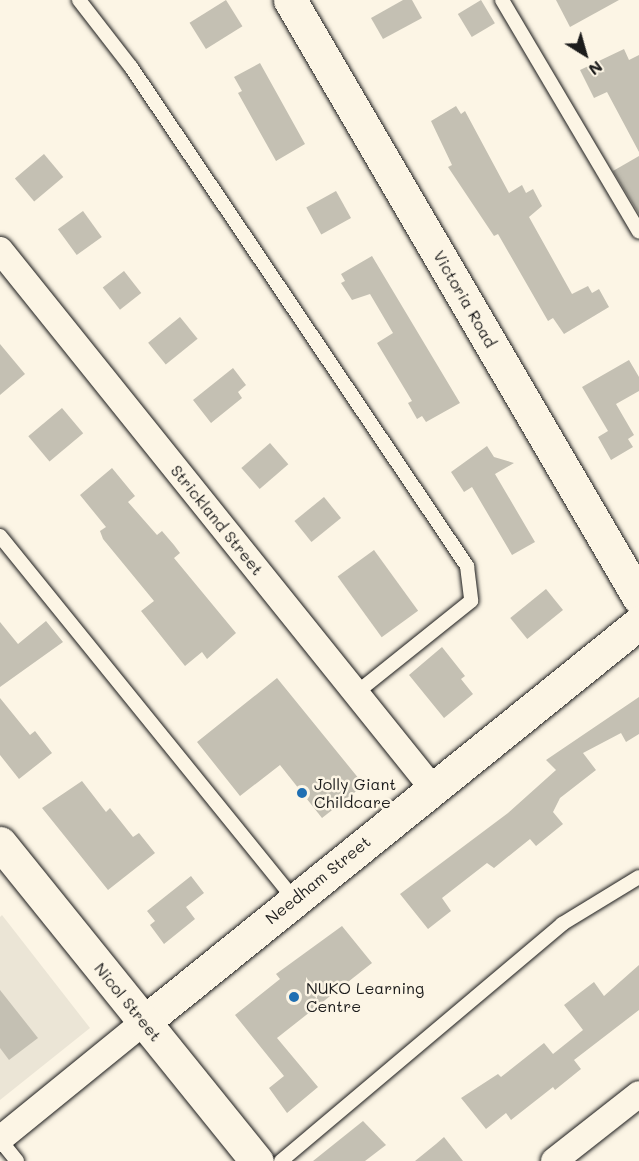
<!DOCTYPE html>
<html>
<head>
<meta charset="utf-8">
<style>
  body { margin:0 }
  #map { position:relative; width:639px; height:1161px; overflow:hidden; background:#fcf5e5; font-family:Mali,sans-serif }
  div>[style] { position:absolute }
  .built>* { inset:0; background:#ebe5d6 }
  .building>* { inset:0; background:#c4c0b3; transform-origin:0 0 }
  .roads { filter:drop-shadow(0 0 2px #1c1c1c) drop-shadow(0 0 2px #1c1c1c) }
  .service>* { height:14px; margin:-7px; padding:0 7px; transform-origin:7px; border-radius:7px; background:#fcf5e5 }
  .minor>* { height:26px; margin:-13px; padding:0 13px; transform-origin:13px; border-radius:13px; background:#fcf5e5 }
  .tertiary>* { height:33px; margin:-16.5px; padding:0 16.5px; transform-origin:16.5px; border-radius:16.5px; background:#fcf5e5 }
  .secondary>* { height:33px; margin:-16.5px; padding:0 16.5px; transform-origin:16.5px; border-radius:16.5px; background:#fcf5e5 }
  .trunk>* { height:33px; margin:-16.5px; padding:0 16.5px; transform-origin:16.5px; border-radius:16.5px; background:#fcf5e5 }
  .dots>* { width:16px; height:16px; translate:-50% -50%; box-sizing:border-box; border:3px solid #fcf5e5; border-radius:50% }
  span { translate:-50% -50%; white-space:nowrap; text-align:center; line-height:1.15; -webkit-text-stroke:5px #fcf5e5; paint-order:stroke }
  .street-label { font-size:16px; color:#1c1c1c }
  .poi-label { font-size:16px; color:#1c1c1c }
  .left { translate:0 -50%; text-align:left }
  .north { position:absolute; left:555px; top:24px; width:60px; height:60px; -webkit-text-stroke:4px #fcf5e5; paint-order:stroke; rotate:143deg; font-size:16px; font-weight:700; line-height:24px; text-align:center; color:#1c1c1c }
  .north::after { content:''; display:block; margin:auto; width:21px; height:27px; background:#1c1c1c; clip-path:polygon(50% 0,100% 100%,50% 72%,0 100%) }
</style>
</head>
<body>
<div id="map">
  <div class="built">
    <i style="clip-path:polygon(2px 915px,90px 1028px,0 1100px,0 917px)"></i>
  </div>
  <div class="building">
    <i style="left:226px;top:0;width:31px;height:43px;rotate:58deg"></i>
    <i style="clip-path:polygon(403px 0,412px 0,422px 18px,383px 39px,371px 18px)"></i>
    <i style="left:481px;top:0;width:27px;height:27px;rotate:59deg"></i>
    <i style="clip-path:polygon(556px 0,619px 0,570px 27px)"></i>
    <i style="clip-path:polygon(624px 49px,629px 60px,639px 55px,639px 152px,607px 92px,594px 98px,580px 70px)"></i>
    <i style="clip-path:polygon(260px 63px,305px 144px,276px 161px,238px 93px,242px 91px,234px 77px)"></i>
    <i style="clip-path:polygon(456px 106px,461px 114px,465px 111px,509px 193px,522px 185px,526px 193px,533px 189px,542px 206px,529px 217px,572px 294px,588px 286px,592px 293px,599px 289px,609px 307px,564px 334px,553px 318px,548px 321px,498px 234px,494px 236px,448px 167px,452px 165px,431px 121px)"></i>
    <i style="left:44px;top:154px;width:30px;height:38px;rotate:50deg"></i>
    <i style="clip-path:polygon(639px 156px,639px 214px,613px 171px)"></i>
    <i style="left:336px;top:191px;width:31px;height:34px;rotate:61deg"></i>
    <i style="left:83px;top:211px;width:32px;height:31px;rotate:54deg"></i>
    <i style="clip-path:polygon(372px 256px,460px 403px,426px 422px,422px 416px,417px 419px,408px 403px,412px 401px,377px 343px,393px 333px,370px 294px,352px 300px,341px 283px,345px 281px,341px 274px)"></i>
    <i style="left:124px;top:271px;width:28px;height:27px;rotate:52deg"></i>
    <i style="left:180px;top:317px;width:28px;height:41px;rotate:51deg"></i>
    <i style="clip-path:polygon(0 344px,25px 374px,0 395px)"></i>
    <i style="clip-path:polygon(629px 360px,639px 377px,639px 391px,616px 404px,634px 435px,628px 439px,633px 447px,611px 460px,598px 437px,608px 431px,582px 387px)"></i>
    <i style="clip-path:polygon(233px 368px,246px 385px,238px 392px,242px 398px,211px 423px,193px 400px)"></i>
    <i style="left:62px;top:408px;width:33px;height:44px;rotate:50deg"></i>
    <i style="left:270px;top:443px;width:28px;height:38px;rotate:49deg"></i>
    <i style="clip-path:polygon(487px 446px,494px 457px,514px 463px,495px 474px,535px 542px,512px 555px,472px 487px,464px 492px,451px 472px)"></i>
    <i style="clip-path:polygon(112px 468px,135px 496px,128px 502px,157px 535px,162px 531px,174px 545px,180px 553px,174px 558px,236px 633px,207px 659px,202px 652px,185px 666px,141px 611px,154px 601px,103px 539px,100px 531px,106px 527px,80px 495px)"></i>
    <i style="left:324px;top:497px;width:27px;height:38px;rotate:51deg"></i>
    <i style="left:374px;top:550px;width:75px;height:45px;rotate:54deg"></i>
    <i style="left:546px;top:589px;width:27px;height:46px;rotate:51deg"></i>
    <i style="clip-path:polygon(46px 621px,63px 642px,0 687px,0 622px,18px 644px)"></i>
    <i style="clip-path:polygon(442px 647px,465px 676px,461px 679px,473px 694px,444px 718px,409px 675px)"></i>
    <i style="clip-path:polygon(277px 678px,364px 785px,322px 818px,280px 765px,240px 796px,197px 742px)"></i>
    <i style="clip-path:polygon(639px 697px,639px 734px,626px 742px,621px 733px,583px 753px,596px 770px,560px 798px,553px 812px,563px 824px,536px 846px,530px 839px,494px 868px,487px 863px,442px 898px,451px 911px,428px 929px,400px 894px,508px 813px,556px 770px,546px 760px)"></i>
    <i style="clip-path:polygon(0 698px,30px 735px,35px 731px,52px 753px,19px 779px,0 755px)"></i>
    <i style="clip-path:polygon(82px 781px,106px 812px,110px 808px,133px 837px,139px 833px,155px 853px,108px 890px,42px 808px)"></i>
    <i style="clip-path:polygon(191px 876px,204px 893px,186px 907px,195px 919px,164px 944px,150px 925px,155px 921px,147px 911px)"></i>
    <i style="clip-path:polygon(342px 926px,372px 963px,277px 1038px,318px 1087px,287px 1113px,269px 1088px,284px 1076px,235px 1015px,280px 979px,276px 974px)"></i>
    <i style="clip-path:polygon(639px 965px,639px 1010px,574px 1060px,581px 1069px,555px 1090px,553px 1087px,511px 1120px,506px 1113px,486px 1129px,461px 1098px,498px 1074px,501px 1077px,544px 1043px,553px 1054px,583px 1030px,564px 1005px,594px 982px,604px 996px)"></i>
    <i style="clip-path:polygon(0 990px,38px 1038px,9px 1060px,0 1048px)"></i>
    <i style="clip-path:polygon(363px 1121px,386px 1145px,365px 1161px,313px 1161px)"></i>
    <i style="clip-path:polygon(444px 1137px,463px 1161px,415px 1161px,436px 1144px)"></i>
  </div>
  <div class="roads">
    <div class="service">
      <i style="left:79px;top:0;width:85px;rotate:52.2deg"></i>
      <i style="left:131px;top:67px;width:602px;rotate:56.05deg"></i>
      <i style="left:467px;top:566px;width:35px;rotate:83deg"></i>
      <i style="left:471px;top:601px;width:147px;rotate:141.3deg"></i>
      <i style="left:502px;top:0;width:269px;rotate:59.4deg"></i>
      <i style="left:0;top:536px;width:467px;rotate:51deg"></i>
      <i style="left:0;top:1140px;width:27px;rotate:51deg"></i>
      <i style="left:281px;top:1161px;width:368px;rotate:-40.1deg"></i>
      <i style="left:562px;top:924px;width:90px;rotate:-31.4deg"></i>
    </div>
    <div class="minor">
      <i style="left:0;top:250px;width:691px;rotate:51.22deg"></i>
      <i style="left:0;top:1139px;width:186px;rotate:-39.1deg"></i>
      <i style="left:554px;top:1161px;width:108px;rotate:-38.2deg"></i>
    </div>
    <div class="tertiary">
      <i style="left:290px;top:0;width:692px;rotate:59.73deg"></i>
    </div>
    <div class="secondary">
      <i style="left:144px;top:1022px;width:636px;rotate:-38.87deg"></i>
    </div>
    <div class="trunk">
      <i style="left:0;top:843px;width:409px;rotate:51.1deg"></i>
    </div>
  </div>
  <div class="dots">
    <i style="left:302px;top:793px;background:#1f6fb2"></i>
    <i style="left:294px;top:997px;background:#1f6fb2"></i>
  </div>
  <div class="street-label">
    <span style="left:465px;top:299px;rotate:60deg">Victoria Road</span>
    <span style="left:217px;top:520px;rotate:51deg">Strickland Street</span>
    <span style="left:318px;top:880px;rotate:-39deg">Needham Street</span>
    <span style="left:128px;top:1002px;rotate:51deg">Nicol Street</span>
  </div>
  <div class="poi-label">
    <span class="left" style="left:314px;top:793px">Jolly Giant<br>Childcare</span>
    <span class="left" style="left:306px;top:997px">NUKO Learning<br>Centre</span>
  </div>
  <div class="north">N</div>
</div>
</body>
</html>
